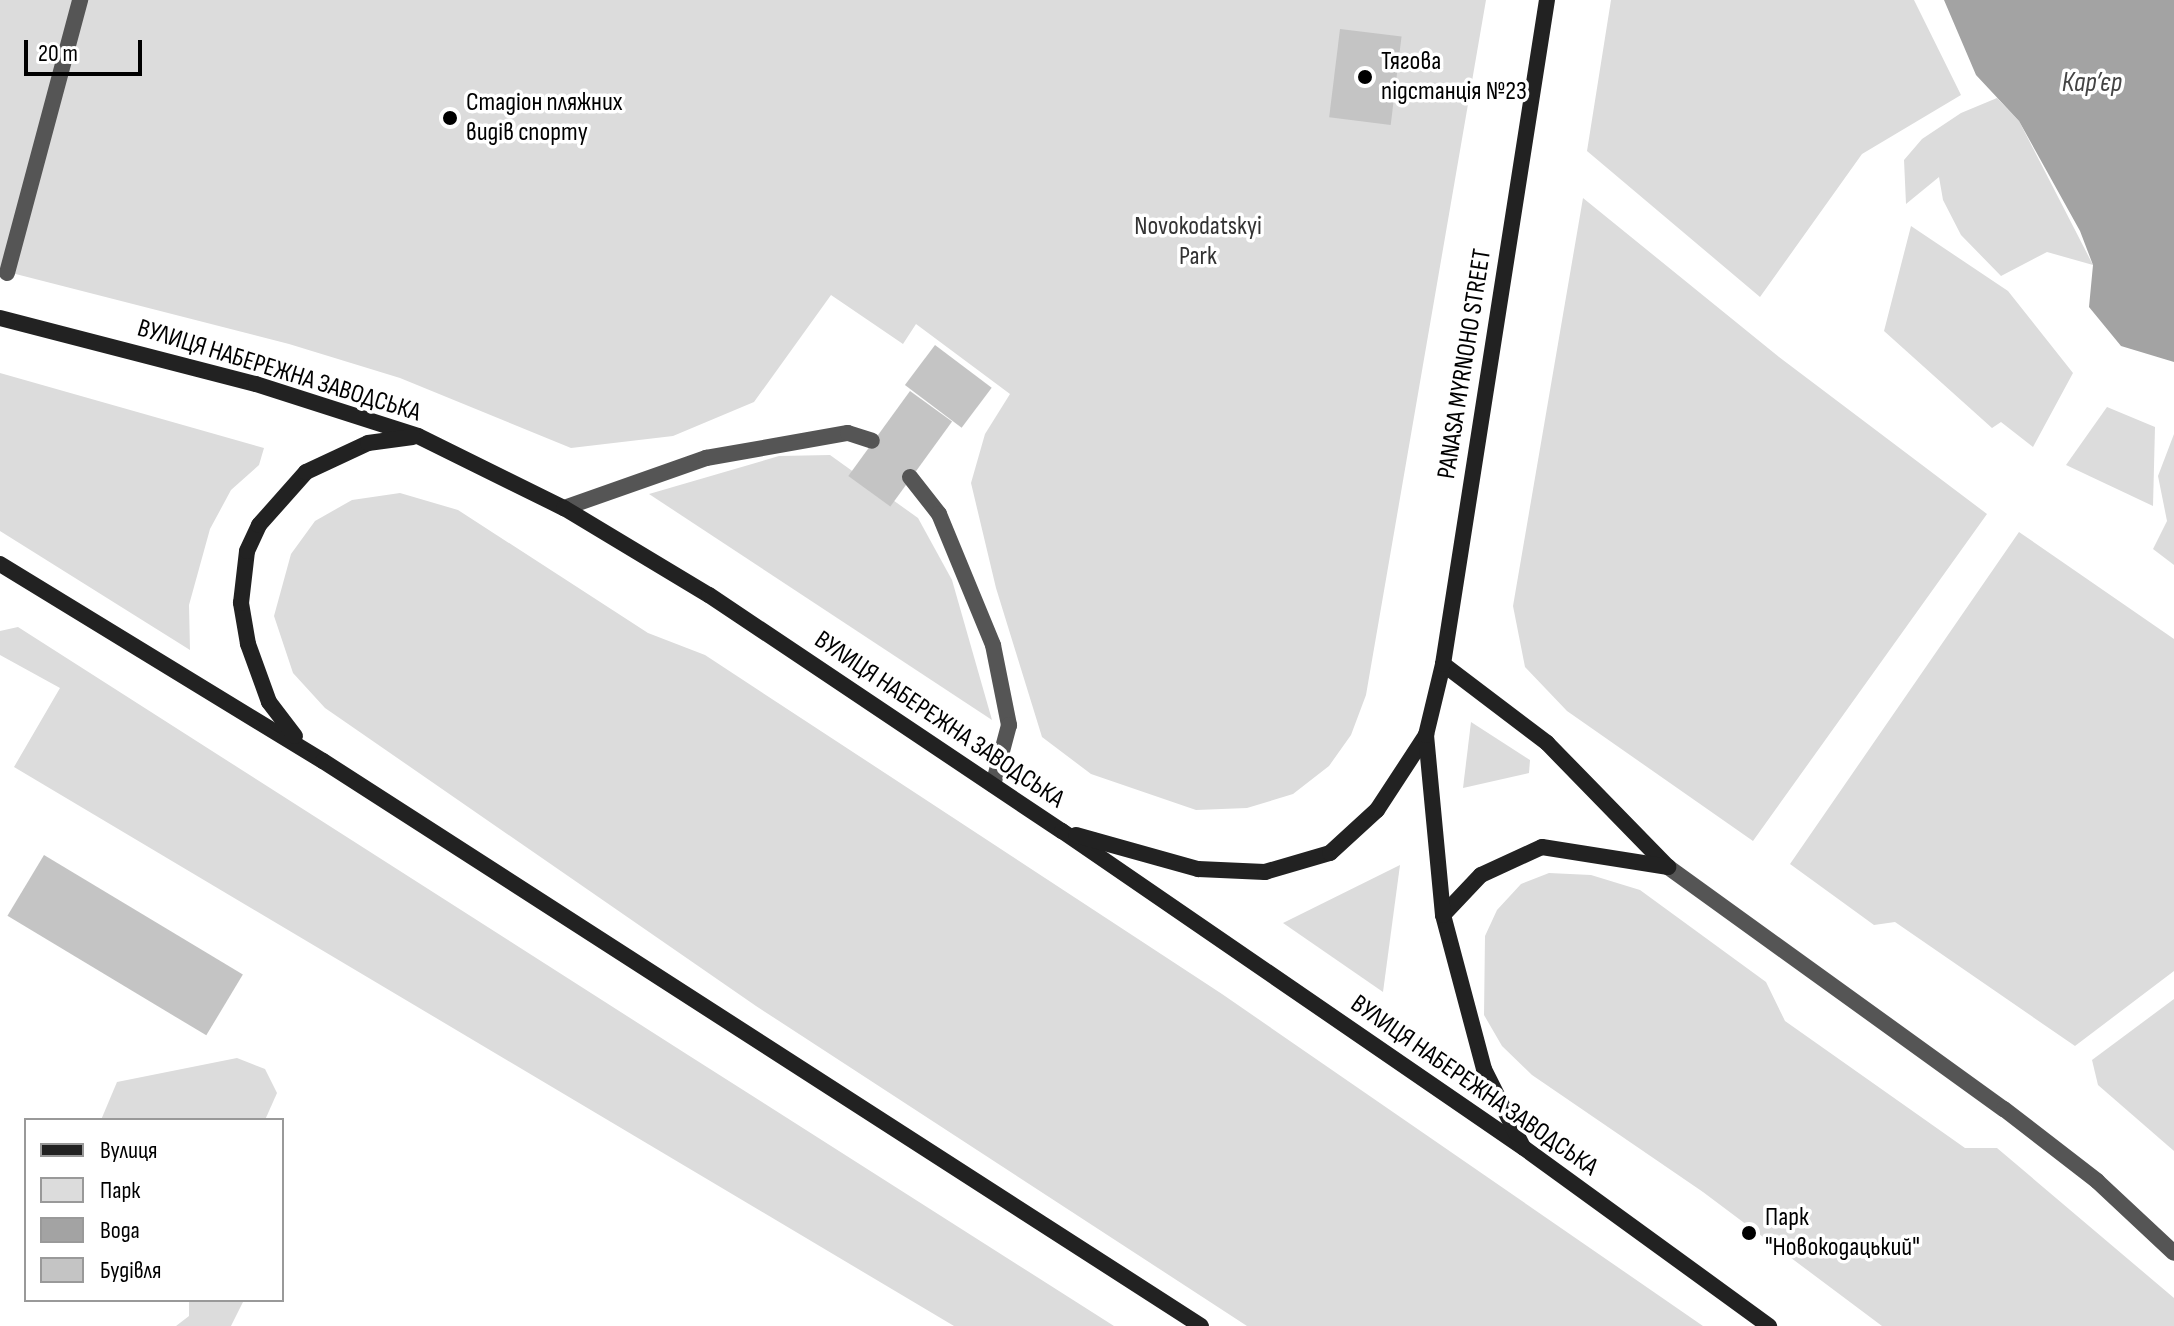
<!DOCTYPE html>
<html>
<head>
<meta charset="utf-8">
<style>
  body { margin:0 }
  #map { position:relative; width:2174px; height:1326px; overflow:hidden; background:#fff; font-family:"Sofia Sans Condensed",sans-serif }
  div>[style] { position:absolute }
  .green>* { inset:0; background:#dcdcdc }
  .water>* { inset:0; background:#a3a3a3 }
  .building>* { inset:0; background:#c4c4c4; transform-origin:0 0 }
  .service>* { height:16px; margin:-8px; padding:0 8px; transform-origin:8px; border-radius:8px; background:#555 }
  .pedestrian>* { height:16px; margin:-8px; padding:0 8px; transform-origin:8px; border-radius:8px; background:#555 }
  .minor>* { height:16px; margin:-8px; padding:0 8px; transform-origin:8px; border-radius:8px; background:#555 }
  .secondary>* { height:16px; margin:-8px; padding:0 8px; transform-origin:8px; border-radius:8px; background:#222 }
  .dots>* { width:22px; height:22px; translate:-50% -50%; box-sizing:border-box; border:4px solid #fff; border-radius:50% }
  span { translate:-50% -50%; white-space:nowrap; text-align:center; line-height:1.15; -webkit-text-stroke:7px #fff; paint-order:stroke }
  .poi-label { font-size:26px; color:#000 }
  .left { translate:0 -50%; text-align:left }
  .park-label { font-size:26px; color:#333 }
  .street-label { font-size:26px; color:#000 }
  .water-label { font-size:28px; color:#444; font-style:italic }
  .legend { position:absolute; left:24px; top:1118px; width:260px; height:184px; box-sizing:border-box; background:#fff; border:2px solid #999; margin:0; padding:10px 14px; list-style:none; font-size:24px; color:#000 }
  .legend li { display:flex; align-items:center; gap:16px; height:40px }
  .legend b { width:40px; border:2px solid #999 }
  .scale { position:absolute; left:24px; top:40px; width:118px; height:36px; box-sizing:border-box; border:4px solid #000; border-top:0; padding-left:10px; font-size:24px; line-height:28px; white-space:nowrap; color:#000; -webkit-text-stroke:6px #fff; paint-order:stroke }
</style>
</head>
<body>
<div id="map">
  <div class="green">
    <i style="clip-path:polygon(0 0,1486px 0,1366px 695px,1351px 735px,1329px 766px,1293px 794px,1247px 808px,1196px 810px,1091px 774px,1042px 737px,996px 588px,971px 483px,985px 434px,1010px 394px,916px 324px,903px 344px,831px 295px,754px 402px,673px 436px,571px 448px,400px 378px,289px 344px,0 270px)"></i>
    <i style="clip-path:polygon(1611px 0,1914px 0,1961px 95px,1862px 154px,1760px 297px,1587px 151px)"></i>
    <i style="clip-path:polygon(1997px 98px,2019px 121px,2093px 265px,2047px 252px,2001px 276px,1961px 235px,1943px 200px,1939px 177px,1906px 204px,1904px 160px,1922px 139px,1961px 113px)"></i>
    <i style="clip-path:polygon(1583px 198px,1779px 357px,1987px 514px,1753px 841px,1567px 711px,1525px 667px,1513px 606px)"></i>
    <i style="clip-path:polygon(1911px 226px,2008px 291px,2073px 373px,2033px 447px,2001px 422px,1992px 428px,1884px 331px)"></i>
    <i style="clip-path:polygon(0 373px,264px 448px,259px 465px,231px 490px,210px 529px,189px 605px,190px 650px,0 531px)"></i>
    <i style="clip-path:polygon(2107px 407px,2155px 427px,2153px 506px,2066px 465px)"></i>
    <i style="clip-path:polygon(2174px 434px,2174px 565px,2153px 549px,2167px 521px,2158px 476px)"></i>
    <i style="clip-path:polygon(830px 455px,918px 518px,952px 580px,992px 720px,649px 494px,779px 456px)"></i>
    <i style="clip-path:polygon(400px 493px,458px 510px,648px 633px,705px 655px,1222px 994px,1703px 1326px,1247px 1326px,756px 1006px,325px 708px,293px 673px,274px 616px,291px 554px,315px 521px,352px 500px)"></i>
    <i style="clip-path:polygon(2019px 532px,2174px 639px,2174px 971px,2075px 1046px,1895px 922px,1874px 925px,1790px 864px)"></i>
    <i style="clip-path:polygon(18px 627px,688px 1055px,1114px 1326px,954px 1326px,14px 767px,60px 688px,0 655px,0 631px)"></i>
    <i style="clip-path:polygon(1471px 722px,1530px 760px,1529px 773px,1463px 788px)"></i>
    <i style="clip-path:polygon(1400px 865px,1383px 992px,1283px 923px)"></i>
    <i style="clip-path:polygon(1549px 873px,1591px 875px,1640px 890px,1766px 982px,1785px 1021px,1965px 1148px,1997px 1148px,2174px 1298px,2174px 1326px,1882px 1326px,1703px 1192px,1532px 1075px,1502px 1046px,1484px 1015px,1485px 936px,1497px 910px,1521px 884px)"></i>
    <i style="clip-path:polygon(2174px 999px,2174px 1151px,2098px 1085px,2092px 1060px)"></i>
    <i style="clip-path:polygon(237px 1058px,265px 1069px,277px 1093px,265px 1120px,101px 1120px,117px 1082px)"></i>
    <i style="clip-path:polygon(189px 1300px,244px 1300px,231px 1326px,176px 1326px,189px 1316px)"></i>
  </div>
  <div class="water">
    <i style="clip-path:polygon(1944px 0,2174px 0,2174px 362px,2121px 346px,2089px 307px,2093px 265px,2080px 231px,2019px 121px,1976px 75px)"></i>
  </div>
  <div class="building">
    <i style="left:1340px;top:29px;width:62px;height:89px;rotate:7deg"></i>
    <i style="left:935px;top:345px;width:71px;height:50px;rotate:37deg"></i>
    <i style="left:910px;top:391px;width:52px;height:105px;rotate:36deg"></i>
    <i style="left:44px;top:855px;width:232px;height:71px;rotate:31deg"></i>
  </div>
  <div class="service">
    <i style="left:910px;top:477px;width:47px;rotate:51.9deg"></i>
    <i style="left:939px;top:514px;width:142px;rotate:67.6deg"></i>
    <i style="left:993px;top:645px;width:82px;rotate:78.7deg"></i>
    <i style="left:1009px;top:725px;width:62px;rotate:104.9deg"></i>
    <i style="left:564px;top:508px;width:151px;rotate:-19.4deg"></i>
    <i style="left:706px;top:458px;width:144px;rotate:-10deg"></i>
    <i style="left:848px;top:433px;width:25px;rotate:18deg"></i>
  </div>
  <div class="pedestrian">
    <i style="left:7px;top:273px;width:283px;rotate:-75deg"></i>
  </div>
  <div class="minor">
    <i style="left:1668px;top:867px;width:414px;rotate:35.8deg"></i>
    <i style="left:2004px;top:1109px;width:118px;rotate:37.7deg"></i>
    <i style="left:2097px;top:1181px;width:105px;rotate:43.1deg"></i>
  </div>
  <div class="secondary">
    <i style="left:0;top:318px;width:264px;rotate:14.5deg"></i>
    <i style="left:256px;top:384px;width:170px;rotate:17.8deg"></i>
    <i style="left:418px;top:436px;width:163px;rotate:26.3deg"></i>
    <i style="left:564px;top:508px;width:169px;rotate:31deg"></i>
    <i style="left:709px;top:595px;width:425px;rotate:33.8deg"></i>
    <i style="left:1062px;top:831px;width:560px;rotate:34.46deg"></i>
    <i style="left:1524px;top:1148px;width:303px;rotate:36deg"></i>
    <i style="left:0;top:564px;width:378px;rotate:31.4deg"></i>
    <i style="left:323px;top:761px;width:1044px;rotate:32.76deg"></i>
    <i style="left:1443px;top:664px;width:131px;rotate:37.2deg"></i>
    <i style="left:1547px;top:743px;width:173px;rotate:45.7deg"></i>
    <i style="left:295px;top:736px;width:43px;rotate:-127.4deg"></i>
    <i style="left:269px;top:702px;width:62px;rotate:-109.9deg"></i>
    <i style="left:248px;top:644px;width:42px;rotate:-99.7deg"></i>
    <i style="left:241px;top:603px;width:52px;rotate:-83.4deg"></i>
    <i style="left:247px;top:551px;width:29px;rotate:-65deg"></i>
    <i style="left:259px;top:525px;width:71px;rotate:-48.4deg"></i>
    <i style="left:306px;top:472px;width:68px;rotate:-25.1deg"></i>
    <i style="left:368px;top:443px;width:45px;rotate:-7.6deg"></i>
    <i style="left:1076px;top:835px;width:127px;rotate:15.6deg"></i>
    <i style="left:1198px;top:869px;width:67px;rotate:2.6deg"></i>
    <i style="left:1265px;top:872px;width:68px;rotate:-16.3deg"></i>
    <i style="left:1330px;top:853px;width:64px;rotate:-42.5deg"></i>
    <i style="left:1377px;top:810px;width:90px;rotate:-56.8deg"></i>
    <i style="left:1443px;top:915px;width:55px;rotate:-46.5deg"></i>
    <i style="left:1481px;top:875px;width:67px;rotate:-24.7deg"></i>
    <i style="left:1542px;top:847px;width:128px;rotate:9deg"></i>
    <i style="left:1523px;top:1147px;width:87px;rotate:-116.6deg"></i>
    <i style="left:1484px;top:1069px;width:159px;rotate:-104.9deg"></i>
    <i style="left:1443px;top:915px;width:181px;rotate:-95.4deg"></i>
    <i style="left:1426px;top:735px;width:73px;rotate:-76.5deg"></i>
    <i style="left:1443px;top:664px;width:672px;rotate:-81.1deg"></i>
  </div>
  <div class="dots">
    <i style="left:1365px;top:77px;background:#000"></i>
    <i style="left:450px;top:118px;background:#000"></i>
    <i style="left:1749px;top:1233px;background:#000"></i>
  </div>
  <div class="poi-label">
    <span class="left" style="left:1381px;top:77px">Тягова<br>пiдстанцiя №23</span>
    <span class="left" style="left:466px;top:118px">Стадіон пляжних<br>видів спорту</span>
    <span class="left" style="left:1765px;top:1233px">Парк<br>"Новокодацький"</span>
  </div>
  <div class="park-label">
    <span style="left:1198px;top:242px">Novokodatskyi<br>Park</span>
  </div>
  <div class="street-label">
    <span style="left:1465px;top:364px;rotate:-81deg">PANASA MYRNOHO STREET</span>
    <span style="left:279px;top:371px;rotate:17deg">ВУЛИЦЯ НАБЕРЕЖНА ЗАВОДСЬКА</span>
    <span style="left:939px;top:720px;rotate:34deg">ВУЛИЦЯ НАБЕРЕЖНА ЗАВОДСЬКА</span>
    <span style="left:1474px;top:1086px;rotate:35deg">ВУЛИЦЯ НАБЕРЕЖНА ЗАВОДСЬКА</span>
  </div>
  <div class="water-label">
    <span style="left:2092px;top:83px">Кар’єр</span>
  </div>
  <ul class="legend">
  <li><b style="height:10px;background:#222"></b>Вулиця</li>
  <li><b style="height:22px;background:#dcdcdc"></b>Парк</li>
  <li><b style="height:22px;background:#a3a3a3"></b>Вода</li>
  <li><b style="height:22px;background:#c4c4c4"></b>Будівля</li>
  </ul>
  <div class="scale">20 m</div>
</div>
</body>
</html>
